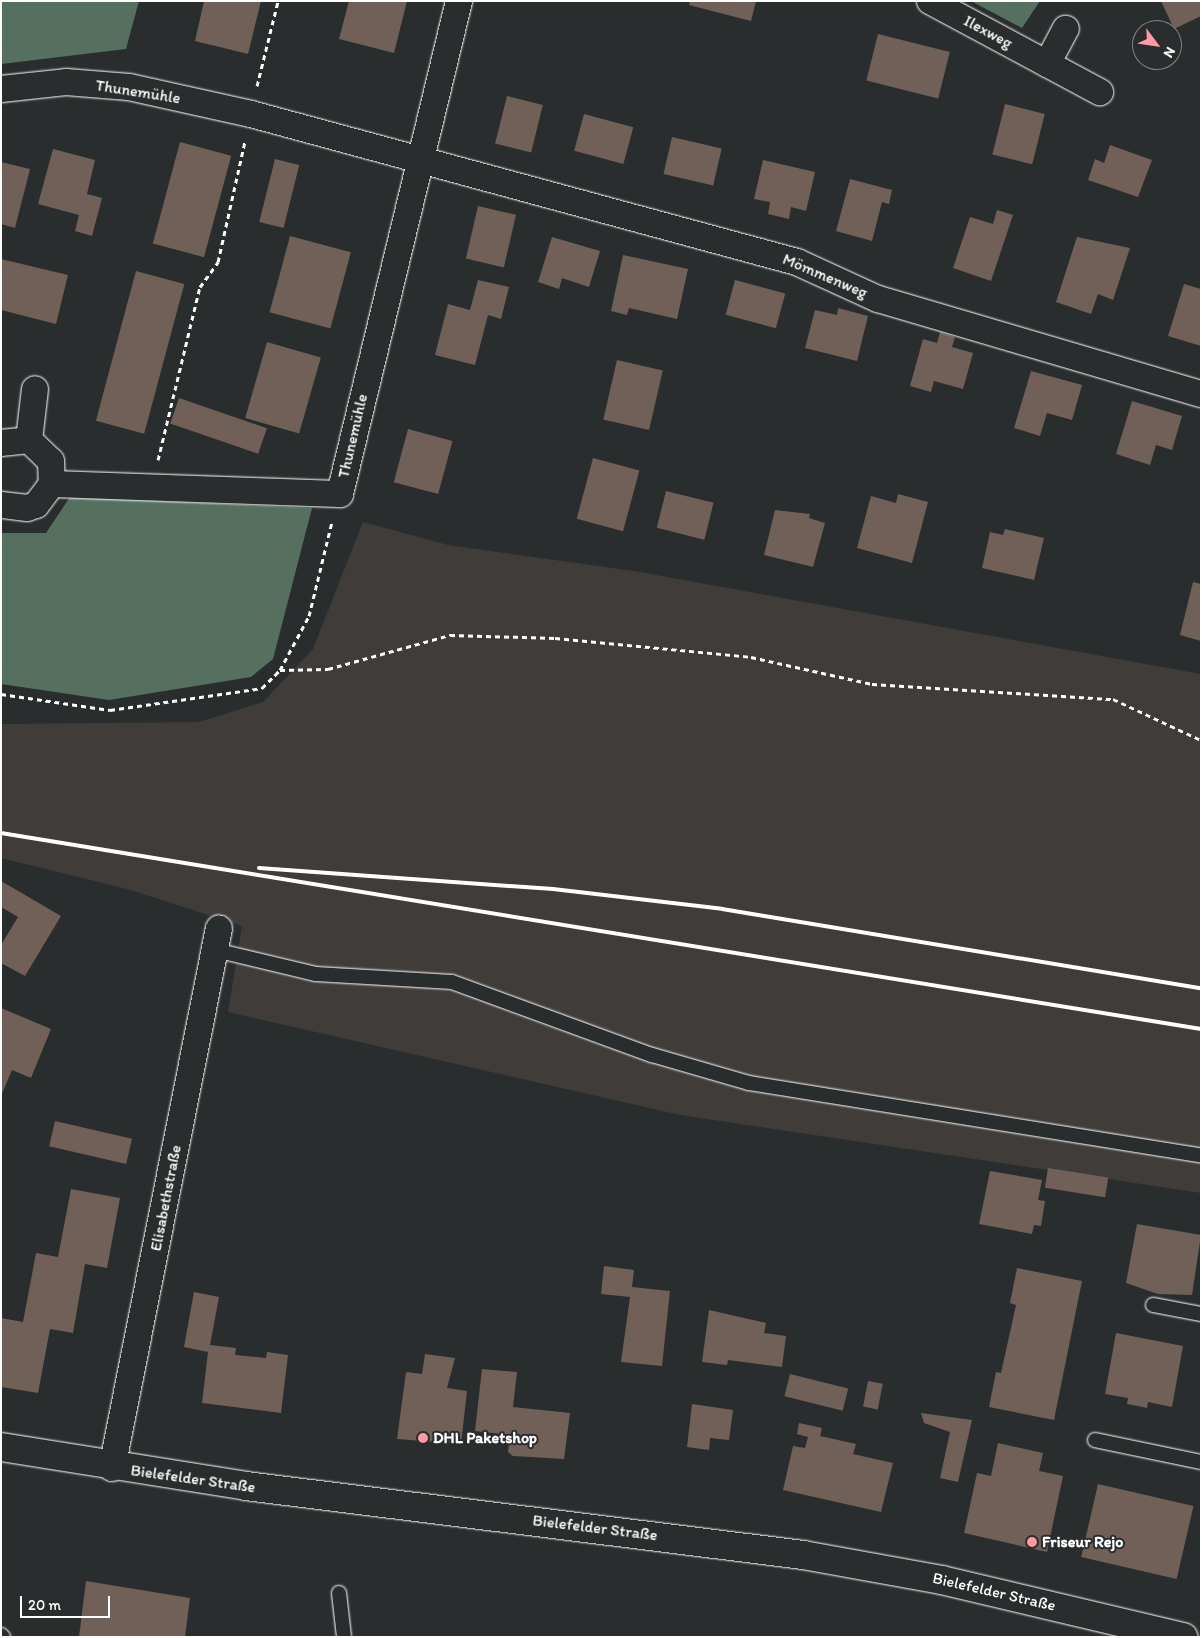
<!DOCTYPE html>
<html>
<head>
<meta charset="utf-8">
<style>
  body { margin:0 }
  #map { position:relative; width:1202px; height:1638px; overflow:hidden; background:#2a2d2e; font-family:Itim,sans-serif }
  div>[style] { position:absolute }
  .built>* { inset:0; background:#3f3c3a }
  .green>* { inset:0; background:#55705e }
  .building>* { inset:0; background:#706057; transform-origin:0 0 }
  .path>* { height:3px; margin-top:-1.5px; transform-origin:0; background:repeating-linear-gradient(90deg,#fff 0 5px,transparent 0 9px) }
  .roads { filter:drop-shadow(0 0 1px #fff) drop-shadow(0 0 1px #fff) }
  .service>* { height:14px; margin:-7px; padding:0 7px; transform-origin:7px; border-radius:7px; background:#2a2d2e }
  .minor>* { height:26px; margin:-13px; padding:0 13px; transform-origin:13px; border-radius:13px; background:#2a2d2e }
  .secondary>* { height:28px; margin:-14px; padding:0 14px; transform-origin:14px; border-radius:14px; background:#2a2d2e }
  .rail>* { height:4px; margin:-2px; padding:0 2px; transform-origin:2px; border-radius:2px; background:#fff }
  .dots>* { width:14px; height:14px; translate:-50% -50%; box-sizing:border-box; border:2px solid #2a2d2e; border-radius:50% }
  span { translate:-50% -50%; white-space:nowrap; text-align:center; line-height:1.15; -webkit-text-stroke:4px #2a2d2e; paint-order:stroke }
  .street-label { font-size:16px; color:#fff }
  .poi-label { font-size:16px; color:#fff; font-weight:700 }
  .left { translate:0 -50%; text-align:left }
  .frame { position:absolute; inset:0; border:2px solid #fff; pointer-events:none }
  .north { position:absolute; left:1132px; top:20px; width:50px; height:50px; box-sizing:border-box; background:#2a2d2e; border:1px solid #7f8182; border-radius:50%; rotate:121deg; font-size:14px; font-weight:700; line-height:20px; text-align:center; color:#fff }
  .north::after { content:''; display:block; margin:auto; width:18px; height:22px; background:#ff9aa2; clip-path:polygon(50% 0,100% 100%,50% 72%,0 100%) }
  .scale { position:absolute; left:20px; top:1596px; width:90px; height:22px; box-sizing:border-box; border:2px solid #fff; border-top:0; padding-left:6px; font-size:15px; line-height:18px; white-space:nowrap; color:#fff; -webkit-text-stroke:4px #2a2d2e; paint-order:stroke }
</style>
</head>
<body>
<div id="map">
  <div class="built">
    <i style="clip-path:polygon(363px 522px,448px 545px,634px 571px,1201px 674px,1201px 1193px,680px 1115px,228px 1012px,242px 926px,131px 890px,1px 858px,1px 724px,199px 722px,263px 702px,313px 649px)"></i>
  </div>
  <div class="green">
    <i style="clip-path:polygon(1px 1px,139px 1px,126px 49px,1px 64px)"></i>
    <i style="clip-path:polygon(971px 1px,1040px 1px,1022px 28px)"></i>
    <i style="clip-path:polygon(70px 497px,312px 508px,273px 659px,251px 677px,109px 700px,1px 684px,1px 533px,46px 533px)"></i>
  </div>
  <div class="building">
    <i style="clip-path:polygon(204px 1px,261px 1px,248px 54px,195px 41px)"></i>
    <i style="clip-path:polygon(349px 1px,407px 1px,394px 53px,339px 39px)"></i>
    <i style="clip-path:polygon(690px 1px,756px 1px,751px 21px,689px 5px)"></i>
    <i style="clip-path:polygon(1161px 1px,1201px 1px,1201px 16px,1174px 29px)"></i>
    <i style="left:878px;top:34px;width:74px;height:48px;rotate:14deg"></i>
    <i style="left:507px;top:96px;width:37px;height:49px;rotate:14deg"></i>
    <i style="left:1005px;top:104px;width:41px;height:52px;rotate:14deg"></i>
    <i style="left:584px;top:114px;width:51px;height:38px;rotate:15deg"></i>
    <i style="left:672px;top:137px;width:51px;height:38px;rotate:13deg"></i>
    <i style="left:180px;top:142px;width:53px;height:105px;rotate:15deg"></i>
    <i style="clip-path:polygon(1110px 145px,1152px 160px,1138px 197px,1088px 180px,1095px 159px,1104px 163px)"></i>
    <i style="clip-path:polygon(53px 149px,95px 160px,87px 194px,102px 198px,92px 236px,75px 231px,79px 215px,38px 204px)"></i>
    <i style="left:275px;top:159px;width:25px;height:65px;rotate:14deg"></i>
    <i style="clip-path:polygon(763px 160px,815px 172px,806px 211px,791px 207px,789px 219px,768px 214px,770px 202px,754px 199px)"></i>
    <i style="clip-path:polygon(1px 162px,30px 169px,15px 228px,1px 224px)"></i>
    <i style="clip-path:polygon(850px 179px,892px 190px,889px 204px,882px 202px,872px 241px,836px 231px)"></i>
    <i style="left:478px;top:206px;width:39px;height:54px;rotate:13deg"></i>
    <i style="clip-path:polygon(997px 210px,1013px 215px,991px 281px,953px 268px,970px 217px,993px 224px)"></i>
    <i style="left:290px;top:236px;width:63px;height:79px;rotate:15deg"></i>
    <i style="clip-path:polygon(552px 237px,600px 251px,589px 287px,562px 278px,559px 289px,538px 282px)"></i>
    <i style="clip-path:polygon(1077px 237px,1130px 248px,1113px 300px,1098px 294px,1091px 314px,1056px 302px)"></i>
    <i style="clip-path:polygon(623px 255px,688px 269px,677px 319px,629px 308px,627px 315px,611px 311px)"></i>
    <i style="clip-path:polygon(1px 259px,68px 275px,56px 324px,1px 310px)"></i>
    <i style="left:136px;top:271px;width:50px;height:155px;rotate:15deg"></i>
    <i style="clip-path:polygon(478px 280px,509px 287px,501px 319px,488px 315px,475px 365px,435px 355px,448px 304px,470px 310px)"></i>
    <i style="left:735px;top:280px;width:52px;height:36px;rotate:15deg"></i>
    <i style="clip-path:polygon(1184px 284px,1201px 289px,1201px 346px,1168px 336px)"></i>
    <i style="clip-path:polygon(838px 308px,868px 316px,857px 361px,805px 348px,815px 310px,837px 315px)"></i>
    <i style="clip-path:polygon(940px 332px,955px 337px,952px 347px,973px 353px,963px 389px,934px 381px,931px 392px,910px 386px,923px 339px,937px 343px)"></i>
    <i style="left:267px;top:342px;width:56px;height:79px;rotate:16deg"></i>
    <i style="left:617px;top:360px;width:47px;height:61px;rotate:13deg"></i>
    <i style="clip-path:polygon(1031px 371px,1082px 385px,1072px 420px,1047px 413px,1040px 436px,1014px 428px)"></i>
    <i style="left:179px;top:398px;width:93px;height:27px;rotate:19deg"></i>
    <i style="clip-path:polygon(1132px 401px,1182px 416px,1172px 450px,1156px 445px,1150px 465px,1116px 454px)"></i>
    <i style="left:408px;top:429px;width:46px;height:55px;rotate:15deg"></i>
    <i style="left:593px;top:458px;width:48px;height:63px;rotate:15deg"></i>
    <i style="left:666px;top:491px;width:49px;height:38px;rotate:14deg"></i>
    <i style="clip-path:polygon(898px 494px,928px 502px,912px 563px,857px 548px,871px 496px,896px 503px)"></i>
    <i style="clip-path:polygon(775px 510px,810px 514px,809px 518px,825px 523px,813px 567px,764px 555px)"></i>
    <i style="clip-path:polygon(1005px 529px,1044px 538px,1034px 580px,982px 568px,990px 532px,1003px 535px)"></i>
    <i style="clip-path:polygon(1193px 582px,1201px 584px,1201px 641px,1180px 635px)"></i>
    <i style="clip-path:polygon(1px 881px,61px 916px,25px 976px,1px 963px,1px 945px,18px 917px,1px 907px)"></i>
    <i style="clip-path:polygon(1px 1008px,51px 1029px,31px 1078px,12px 1070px,1px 1096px)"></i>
    <i style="left:55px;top:1121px;width:79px;height:26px;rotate:13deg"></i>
    <i style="left:1048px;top:1168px;width:61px;height:20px;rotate:9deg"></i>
    <i style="clip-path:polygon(990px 1171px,1042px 1180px,1038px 1200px,1045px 1201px,1041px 1226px,1034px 1225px,1032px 1234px,979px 1224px)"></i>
    <i style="clip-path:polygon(71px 1189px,120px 1198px,107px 1268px,85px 1264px,73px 1333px,50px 1329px,38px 1393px,1px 1387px,1px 1318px,23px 1322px,36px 1253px,58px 1257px)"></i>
    <i style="clip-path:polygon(1137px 1224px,1201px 1235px,1192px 1295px,1158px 1294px,1126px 1283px)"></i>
    <i style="clip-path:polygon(604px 1266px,634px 1270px,632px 1287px,670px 1291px,662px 1366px,621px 1362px,630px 1297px,601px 1294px)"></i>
    <i style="clip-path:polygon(1017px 1268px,1082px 1281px,1054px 1420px,989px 1407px,996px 1372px,1001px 1373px,1016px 1305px,1010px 1303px)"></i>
    <i style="clip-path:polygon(194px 1292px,219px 1297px,210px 1345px,236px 1348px,235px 1355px,266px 1358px,267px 1352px,288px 1355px,281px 1413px,202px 1403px,208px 1352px,184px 1347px)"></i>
    <i style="clip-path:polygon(709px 1310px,766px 1323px,764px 1333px,786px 1336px,782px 1367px,728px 1360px,727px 1365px,702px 1362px)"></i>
    <i style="clip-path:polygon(1116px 1333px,1183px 1346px,1172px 1407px,1148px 1402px,1147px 1408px,1138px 1406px,1127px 1404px,1128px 1398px,1105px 1394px)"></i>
    <i style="clip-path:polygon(425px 1354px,455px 1358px,447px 1388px,467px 1391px,461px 1444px,397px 1439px,406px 1372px,422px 1374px)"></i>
    <i style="clip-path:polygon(482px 1369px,517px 1372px,513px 1407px,570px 1413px,564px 1459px,513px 1456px,508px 1452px,510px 1435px,475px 1431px)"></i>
    <i style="left:790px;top:1374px;width:60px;height:23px;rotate:14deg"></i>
    <i style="left:868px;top:1381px;width:15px;height:26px;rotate:11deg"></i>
    <i style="clip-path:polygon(692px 1404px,733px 1410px,729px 1440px,710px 1438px,709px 1450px,687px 1447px)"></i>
    <i style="clip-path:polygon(921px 1413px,972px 1420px,958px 1482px,940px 1478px,950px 1432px,924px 1423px)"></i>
    <i style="clip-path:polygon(799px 1423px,822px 1428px,820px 1436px,856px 1444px,853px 1454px,893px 1463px,881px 1512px,783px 1490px,793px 1446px,805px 1448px,808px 1437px,797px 1434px)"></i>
    <i style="clip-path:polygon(998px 1443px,1043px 1453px,1039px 1471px,1063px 1476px,1047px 1552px,964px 1533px,977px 1473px,991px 1476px)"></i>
    <i style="left:1098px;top:1484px;width:98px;height:75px;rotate:13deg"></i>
    <i style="clip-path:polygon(86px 1581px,190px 1598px,185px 1637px,79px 1637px)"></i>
  </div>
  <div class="path">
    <i style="left:257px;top:86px;width:88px;rotate:-76.1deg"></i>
    <i style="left:158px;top:460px;width:178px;rotate:-76.4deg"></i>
    <i style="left:200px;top:287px;width:31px;rotate:-54deg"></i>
    <i style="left:218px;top:262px;width:124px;rotate:-77.4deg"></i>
    <i style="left:280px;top:670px;width:48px;rotate:-1.2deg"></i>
    <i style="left:328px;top:669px;width:127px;rotate:-15.6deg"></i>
    <i style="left:450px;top:635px;width:105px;rotate:1.6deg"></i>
    <i style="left:555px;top:638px;width:197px;rotate:5.5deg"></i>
    <i style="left:751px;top:657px;width:124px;rotate:12.6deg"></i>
    <i style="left:872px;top:684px;width:241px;rotate:3.6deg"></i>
    <i style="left:1113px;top:699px;width:97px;rotate:25deg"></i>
    <i style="left:1px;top:694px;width:110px;rotate:8.4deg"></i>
    <i style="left:110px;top:710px;width:154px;rotate:-8.2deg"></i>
    <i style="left:262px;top:688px;width:25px;rotate:-45deg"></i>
    <i style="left:280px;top:670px;width:61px;rotate:-61.8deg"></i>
    <i style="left:309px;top:616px;width:97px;rotate:-76.3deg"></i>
  </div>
  <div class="roads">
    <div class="service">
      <i style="left:215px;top:950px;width:104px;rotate:13.4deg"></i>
      <i style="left:316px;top:974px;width:136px;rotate:3.4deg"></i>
      <i style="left:452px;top:982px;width:213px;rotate:20.1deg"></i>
      <i style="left:652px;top:1055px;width:101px;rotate:16.1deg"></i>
      <i style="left:749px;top:1083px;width:458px;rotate:9.1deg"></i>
      <i style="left:1153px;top:1305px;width:49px;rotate:10.6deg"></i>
      <i style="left:1095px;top:1440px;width:108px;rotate:11.7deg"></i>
      <i style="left:339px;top:1593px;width:44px;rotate:83.5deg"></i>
      <i style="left:1px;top:1635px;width:3px;rotate:45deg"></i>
    </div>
    <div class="minor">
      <i style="left:930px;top:1px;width:193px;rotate:28.2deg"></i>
      <i style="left:1047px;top:64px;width:40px;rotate:-62deg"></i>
      <i style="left:1px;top:89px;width:65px;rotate:-6.1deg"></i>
      <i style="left:66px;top:82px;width:63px;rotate:4.5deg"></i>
      <i style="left:129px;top:87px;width:125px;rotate:12.5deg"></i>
      <i style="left:251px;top:114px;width:566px;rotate:15.17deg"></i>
      <i style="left:797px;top:262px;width:89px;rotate:24.6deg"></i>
      <i style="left:878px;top:299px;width:337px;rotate:16.4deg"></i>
      <i style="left:29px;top:440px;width:51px;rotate:-83.3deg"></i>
      <i style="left:1px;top:443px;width:28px;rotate:-6deg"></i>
      <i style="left:29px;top:440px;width:30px;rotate:44deg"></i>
      <i style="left:51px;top:461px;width:23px;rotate:88deg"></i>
      <i style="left:52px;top:484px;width:26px;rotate:127deg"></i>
      <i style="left:36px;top:505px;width:9px;rotate:162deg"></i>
      <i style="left:27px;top:508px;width:26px;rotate:-173deg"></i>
      <i style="left:52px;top:484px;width:288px;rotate:2deg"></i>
      <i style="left:340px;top:494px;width:507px;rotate:-76.43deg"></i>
      <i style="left:112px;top:1468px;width:550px;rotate:-78.79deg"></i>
    </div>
    <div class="secondary">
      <i style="left:1px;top:1447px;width:248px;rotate:9deg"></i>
      <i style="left:246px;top:1486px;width:561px;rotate:7.06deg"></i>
      <i style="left:803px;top:1555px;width:141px;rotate:10.2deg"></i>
      <i style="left:942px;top:1580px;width:248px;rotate:13.3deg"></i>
    </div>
  </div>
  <div class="rail">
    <i style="left:1px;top:833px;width:1216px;rotate:9.28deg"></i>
    <i style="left:259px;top:868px;width:295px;rotate:4.1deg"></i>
    <i style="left:553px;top:889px;width:170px;rotate:6.7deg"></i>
    <i style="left:722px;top:909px;width:485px;rotate:9.4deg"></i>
  </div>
  <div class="dots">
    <i style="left:423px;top:1438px;background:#ff9aa2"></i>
    <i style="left:1032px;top:1542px;background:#ff9aa2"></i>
  </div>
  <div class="street-label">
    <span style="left:988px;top:32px;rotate:28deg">Ilexweg</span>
    <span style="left:138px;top:92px;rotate:9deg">Thunemühle</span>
    <span style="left:825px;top:276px;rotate:23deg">Mömmenweg</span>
    <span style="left:353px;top:436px;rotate:-77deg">Thunemühle</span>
    <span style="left:166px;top:1198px;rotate:-79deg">Elisabethstraße</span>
    <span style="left:193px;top:1479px;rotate:8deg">Bielefelder Straße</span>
    <span style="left:595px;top:1528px;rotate:7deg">Bielefelder Straße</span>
    <span style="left:994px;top:1592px;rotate:13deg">Bielefelder Straße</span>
  </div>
  <div class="poi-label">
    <span class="left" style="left:433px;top:1438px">DHL Paketshop</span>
    <span class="left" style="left:1042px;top:1542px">Friseur Rejo</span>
  </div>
  <div class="frame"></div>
  <div class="north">N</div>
  <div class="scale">20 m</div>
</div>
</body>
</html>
